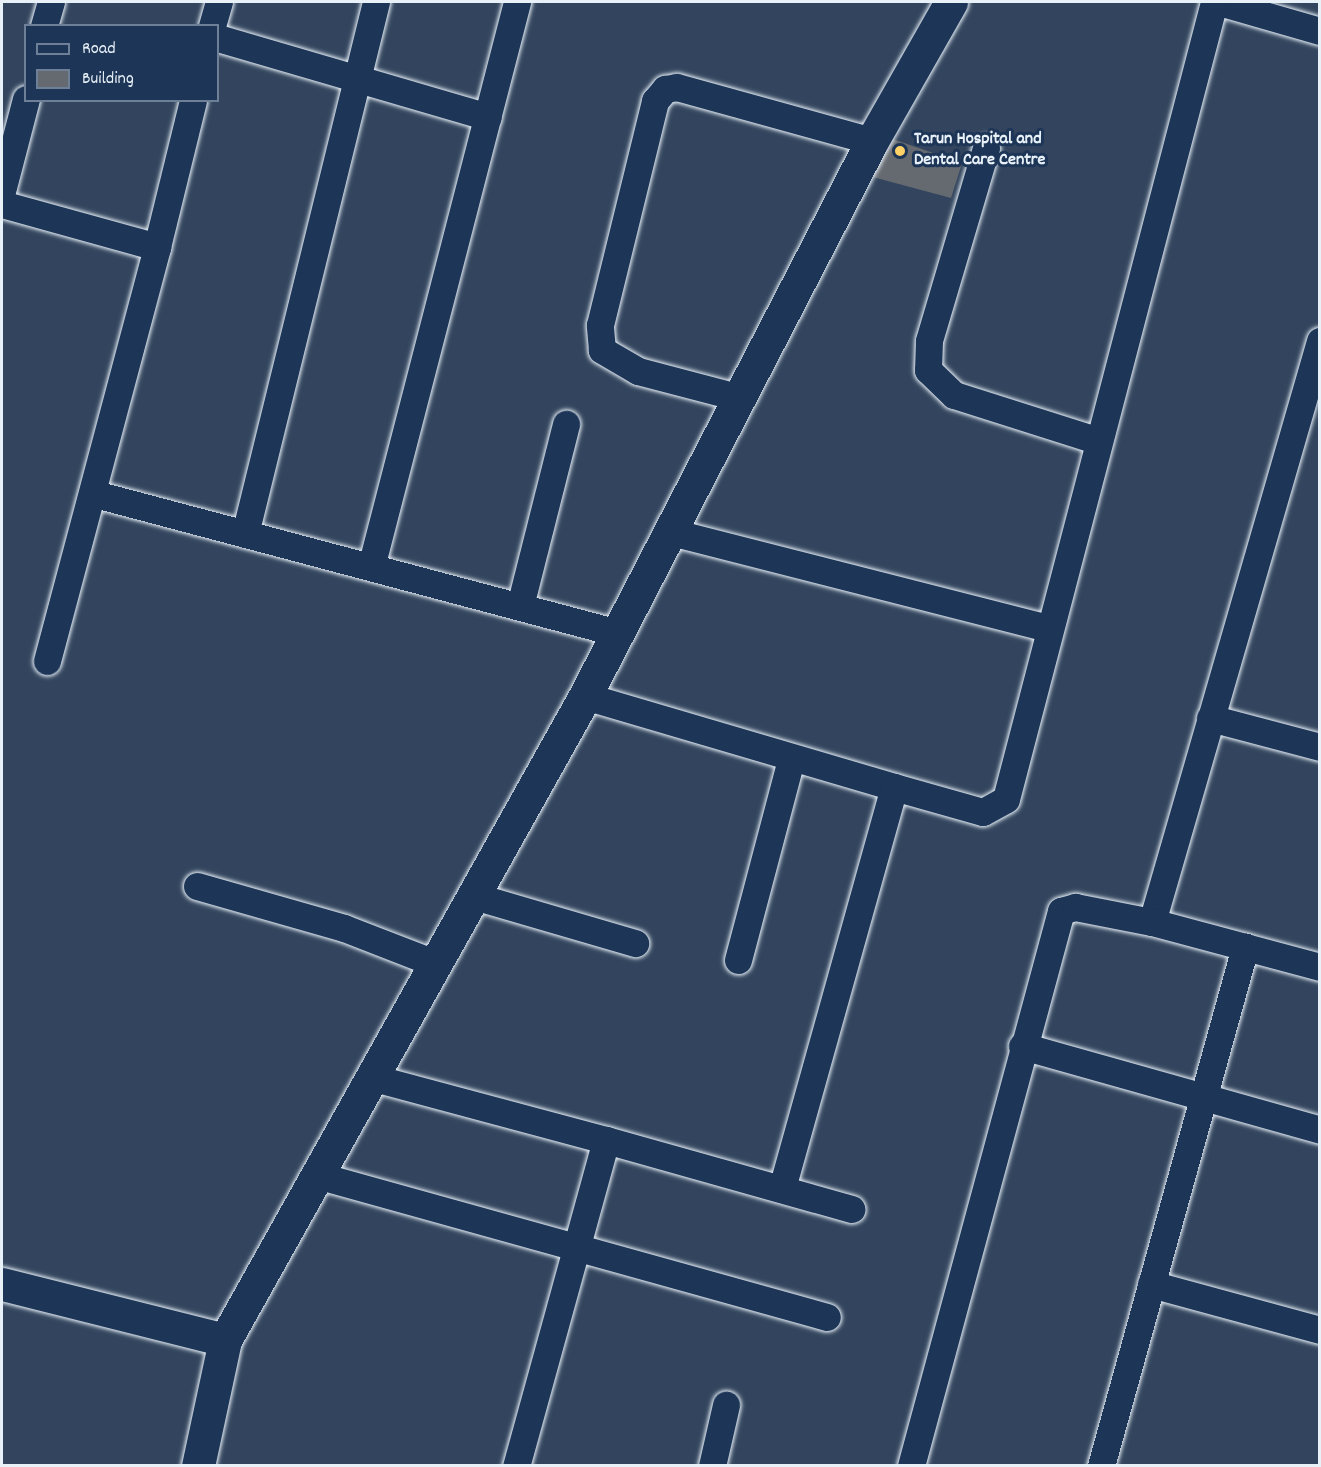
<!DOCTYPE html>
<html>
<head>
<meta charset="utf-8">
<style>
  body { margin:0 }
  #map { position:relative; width:1321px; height:1467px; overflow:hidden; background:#33455e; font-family:Dekko,sans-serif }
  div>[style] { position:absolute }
  .building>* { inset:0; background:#656970 }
  .roads { filter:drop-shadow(0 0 2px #e8f1f8) drop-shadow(0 0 2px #e8f1f8) }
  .street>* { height:27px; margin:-13.5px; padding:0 13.5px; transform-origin:13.5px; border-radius:13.5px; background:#1d3557 }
  .secondary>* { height:33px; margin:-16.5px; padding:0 16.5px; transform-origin:16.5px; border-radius:16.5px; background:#1d3557 }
  .dots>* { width:16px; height:16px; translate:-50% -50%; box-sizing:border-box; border:3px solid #1d3557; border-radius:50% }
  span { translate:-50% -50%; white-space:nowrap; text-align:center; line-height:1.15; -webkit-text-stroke:6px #1d3557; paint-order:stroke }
  .poi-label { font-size:18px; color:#e8f1f8; font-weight:700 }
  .left { translate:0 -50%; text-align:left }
  .frame { position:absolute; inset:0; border:3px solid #e8f1f8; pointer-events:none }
  .legend { position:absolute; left:24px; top:24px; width:195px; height:78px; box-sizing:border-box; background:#1d3557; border:2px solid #6e8097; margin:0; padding:8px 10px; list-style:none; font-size:18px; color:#e8f1f8 }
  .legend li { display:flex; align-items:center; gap:12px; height:30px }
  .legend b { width:30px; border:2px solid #6e8097 }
</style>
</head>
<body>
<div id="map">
  <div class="building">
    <i style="clip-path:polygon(887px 137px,962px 163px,951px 198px,869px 176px)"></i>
  </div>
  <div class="roads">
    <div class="street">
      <i style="left:1219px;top:2px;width:105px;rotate:16deg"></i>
      <i style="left:44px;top:26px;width:25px;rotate:-74deg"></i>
      <i style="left:212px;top:26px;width:25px;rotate:-74deg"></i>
      <i style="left:218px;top:38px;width:281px;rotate:16.3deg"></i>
      <i style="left:986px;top:148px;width:201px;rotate:106.5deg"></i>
      <i style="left:929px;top:341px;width:29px;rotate:92deg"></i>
      <i style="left:928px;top:370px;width:36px;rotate:44deg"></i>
      <i style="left:954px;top:395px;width:149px;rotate:17.6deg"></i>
      <i style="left:2px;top:191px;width:95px;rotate:-75.4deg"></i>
      <i style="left:2px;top:204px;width:161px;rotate:15.5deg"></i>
      <i style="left:157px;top:247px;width:151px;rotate:-76.2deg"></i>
      <i style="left:741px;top:398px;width:106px;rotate:-165.3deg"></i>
      <i style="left:638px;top:371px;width:42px;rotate:-149.7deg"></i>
      <i style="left:602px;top:350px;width:25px;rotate:-95deg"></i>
      <i style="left:600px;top:325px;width:231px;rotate:-76.2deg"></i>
      <i style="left:655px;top:101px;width:16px;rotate:-50deg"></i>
      <i style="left:665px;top:89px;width:12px;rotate:-9deg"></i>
      <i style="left:677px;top:87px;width:202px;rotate:15.5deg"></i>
      <i style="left:95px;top:494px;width:541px;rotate:14.88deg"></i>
      <i style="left:671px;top:532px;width:389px;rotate:14.3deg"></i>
      <i style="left:245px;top:534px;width:548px;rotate:-76.17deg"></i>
      <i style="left:371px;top:567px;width:584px;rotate:-75.51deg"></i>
      <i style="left:520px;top:606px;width:188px;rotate:-75.8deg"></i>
      <i style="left:47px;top:661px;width:428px;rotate:-75.1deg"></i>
      <i style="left:585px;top:696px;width:322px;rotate:16.4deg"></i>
      <i style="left:894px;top:787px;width:417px;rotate:105.6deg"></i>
      <i style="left:1210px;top:718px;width:114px;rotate:14.8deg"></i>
      <i style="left:894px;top:787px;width:92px;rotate:15.7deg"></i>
      <i style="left:983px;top:812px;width:26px;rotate:-29deg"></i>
      <i style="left:1006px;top:799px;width:824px;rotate:-75.37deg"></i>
      <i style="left:197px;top:886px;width:153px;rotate:15.9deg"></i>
      <i style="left:344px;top:928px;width:100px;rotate:21.2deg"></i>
      <i style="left:474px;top:896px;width:168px;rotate:16.3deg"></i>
      <i style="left:1152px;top:922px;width:605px;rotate:-73.87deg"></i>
      <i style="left:738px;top:960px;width:208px;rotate:-75.2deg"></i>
      <i style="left:1022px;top:1046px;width:310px;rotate:15.7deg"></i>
      <i style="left:374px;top:1078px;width:240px;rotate:15deg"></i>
      <i style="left:606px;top:1140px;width:338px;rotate:105.4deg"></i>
      <i style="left:606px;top:1140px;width:255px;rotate:15.7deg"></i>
      <i style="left:320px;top:1176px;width:526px;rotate:15.54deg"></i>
      <i style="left:1151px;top:1284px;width:175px;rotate:15.2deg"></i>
      <i style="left:712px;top:1466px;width:63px;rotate:-77.1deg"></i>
      <i style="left:911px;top:1466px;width:575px;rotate:-74.88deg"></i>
      <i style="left:1061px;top:911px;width:15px;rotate:-16deg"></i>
      <i style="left:1075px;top:907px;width:78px;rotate:11deg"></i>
      <i style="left:1152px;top:922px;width:174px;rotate:15deg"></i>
      <i style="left:1101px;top:1466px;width:539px;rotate:-74.49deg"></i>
    </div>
    <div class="secondary">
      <i style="left:2px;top:1284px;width:230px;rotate:14.1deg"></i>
      <i style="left:198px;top:1466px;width:129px;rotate:-77.9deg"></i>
      <i style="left:225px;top:1340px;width:738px;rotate:-60.79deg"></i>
      <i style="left:585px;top:696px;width:625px;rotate:-62.66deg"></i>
      <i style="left:872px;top:141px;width:160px;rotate:-60.4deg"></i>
    </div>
  </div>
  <div class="dots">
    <i style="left:900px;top:151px;background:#ffd166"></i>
  </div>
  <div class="poi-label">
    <span class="left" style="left:914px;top:151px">Tarun Hospital and<br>Dental Care Centre</span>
  </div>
  <div class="frame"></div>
  <ul class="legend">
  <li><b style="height:8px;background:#1d3557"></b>Road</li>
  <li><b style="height:16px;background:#656970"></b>Building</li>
  </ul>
</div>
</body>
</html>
